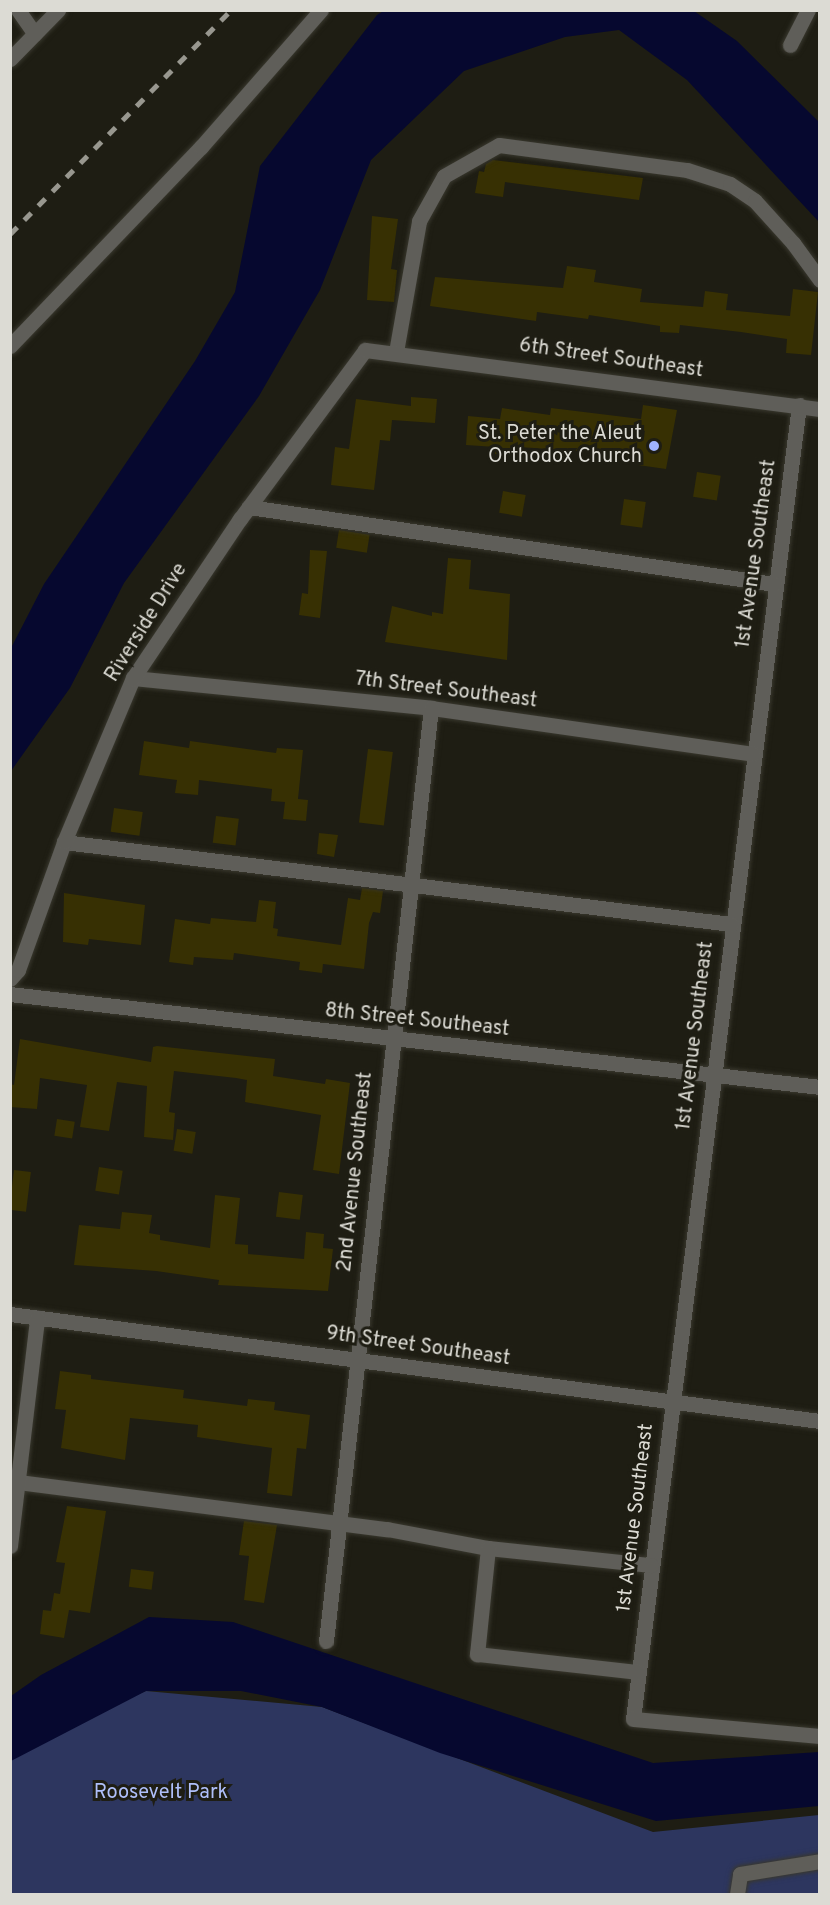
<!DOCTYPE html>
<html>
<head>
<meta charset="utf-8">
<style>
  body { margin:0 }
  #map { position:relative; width:830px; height:1905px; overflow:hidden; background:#1e1d13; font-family:Overpass,sans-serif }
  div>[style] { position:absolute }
  .green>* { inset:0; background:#2d365f }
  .water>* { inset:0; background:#06082f }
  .building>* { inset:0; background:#373003; transform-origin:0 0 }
  .roads { filter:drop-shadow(0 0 2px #39382e) drop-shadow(0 0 2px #39382e) }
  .minor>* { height:15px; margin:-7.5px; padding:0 7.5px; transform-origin:7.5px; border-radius:7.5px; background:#5f5e59 }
  .rail>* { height:4.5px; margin-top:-2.25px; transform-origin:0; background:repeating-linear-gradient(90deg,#98978f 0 10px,transparent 0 20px) }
  .dots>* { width:16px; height:16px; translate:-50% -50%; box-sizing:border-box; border:3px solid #1e1d13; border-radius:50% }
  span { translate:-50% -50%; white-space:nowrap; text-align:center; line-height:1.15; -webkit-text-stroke:6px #1e1d13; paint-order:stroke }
  .street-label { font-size:20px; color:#dcdbd4 }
  .poi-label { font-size:20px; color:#dcdbd4 }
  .right { translate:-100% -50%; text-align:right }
  .park-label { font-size:20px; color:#afbffa }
  .frame { position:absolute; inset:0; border:12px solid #dcdbd4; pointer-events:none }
</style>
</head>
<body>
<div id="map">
  <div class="green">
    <i style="clip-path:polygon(146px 1691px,322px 1707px,653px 1832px,819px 1815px,819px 1894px,11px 1894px,11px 1747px)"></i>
  </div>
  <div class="water">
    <i style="clip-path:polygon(385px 10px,694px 11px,737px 41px,819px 122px,819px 222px,687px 80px,619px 30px,565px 37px,464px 71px,371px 160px,320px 290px,259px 396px,124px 583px,70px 688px,11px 771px,11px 648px,44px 584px,195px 361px,235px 292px,260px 166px,377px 15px)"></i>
    <i style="clip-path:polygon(149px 1617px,233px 1622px,653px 1763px,819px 1752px,819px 1806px,656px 1821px,440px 1753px,322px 1707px,241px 1691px,146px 1691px,11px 1761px,11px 1696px,41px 1675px)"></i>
  </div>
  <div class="building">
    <i style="clip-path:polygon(493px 160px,643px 178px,639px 200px,505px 182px,503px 197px,475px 193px,479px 171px,484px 172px,486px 164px)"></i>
    <i style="clip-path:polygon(372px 216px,398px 219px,391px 269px,397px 270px,394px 302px,367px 300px)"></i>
    <i style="clip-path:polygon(567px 266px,596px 270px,594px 282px,642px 289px,640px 302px,703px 307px,705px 291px,728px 294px,726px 310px,790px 316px,793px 289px,818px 292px,811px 355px,786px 353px,787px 339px,741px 332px,680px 325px,679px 333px,660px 332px,660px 326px,589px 315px,588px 319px,537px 312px,536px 321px,430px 306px,435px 277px,563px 288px)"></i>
    <i style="clip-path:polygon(411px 397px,437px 399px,435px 423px,392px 420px,390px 441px,380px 440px,374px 490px,331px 485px,335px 447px,349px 449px,356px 399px,411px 406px)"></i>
    <i style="clip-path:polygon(643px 405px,677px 410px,666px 469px,638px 465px,639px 455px,519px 447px,517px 458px,495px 454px,496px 447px,466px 445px,468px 416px,500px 419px,502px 408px,550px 415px,551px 408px,641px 419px)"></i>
    <i style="left:697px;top:472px;width:24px;height:25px;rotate:9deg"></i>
    <i style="left:503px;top:491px;width:23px;height:22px;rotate:10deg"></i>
    <i style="left:624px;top:499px;width:22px;height:26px;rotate:8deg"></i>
    <i style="left:339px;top:530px;width:31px;height:18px;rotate:9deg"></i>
    <i style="clip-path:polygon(310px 550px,327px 551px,320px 618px,299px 615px,302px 593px,308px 594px)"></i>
    <i style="clip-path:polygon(448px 558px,471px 560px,469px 589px,510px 594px,507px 660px,385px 642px,392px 606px,432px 616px,432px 612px,443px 614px)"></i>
    <i style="clip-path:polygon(144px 741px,189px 748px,190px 741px,276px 753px,277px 748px,303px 750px,298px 799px,308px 800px,306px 821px,283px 819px,285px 802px,271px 801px,272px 789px,199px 780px,198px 795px,175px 793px,177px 780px,139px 775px)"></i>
    <i style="left:368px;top:749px;width:25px;height:74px;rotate:7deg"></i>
    <i style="left:114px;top:808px;width:29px;height:24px;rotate:8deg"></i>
    <i style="left:216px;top:816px;width:23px;height:27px;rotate:7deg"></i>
    <i style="clip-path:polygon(319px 833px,338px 835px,334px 857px,317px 854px)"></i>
    <i style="clip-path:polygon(362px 888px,383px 891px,380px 913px,373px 912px,369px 923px,364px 969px,323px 964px,322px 973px,299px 970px,300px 962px,234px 953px,233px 960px,194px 957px,193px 965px,169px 962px,175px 919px,210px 924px,211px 918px,256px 922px,259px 900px,276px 902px,273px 928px,278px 929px,277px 936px,341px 945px,348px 898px,360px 900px)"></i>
    <i style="clip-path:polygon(64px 893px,145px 905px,141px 945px,89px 939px,88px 945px,63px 942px)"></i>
    <i style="clip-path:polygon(20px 1039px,151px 1062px,153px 1047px,157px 1046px,275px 1059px,273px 1076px,325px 1084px,326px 1079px,350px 1083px,339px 1174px,313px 1170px,321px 1115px,245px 1102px,247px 1080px,236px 1078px,174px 1071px,169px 1112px,175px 1113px,173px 1140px,144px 1137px,147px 1086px,117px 1082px,109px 1131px,80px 1127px,87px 1085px,40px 1078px,37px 1109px,10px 1107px,10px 1084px,14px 1085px)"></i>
    <i style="left:57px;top:1119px;width:18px;height:17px;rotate:9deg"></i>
    <i style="left:177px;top:1129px;width:19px;height:22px;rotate:9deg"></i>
    <i style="left:99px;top:1167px;width:24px;height:24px;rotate:9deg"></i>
    <i style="left:14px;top:1170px;width:17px;height:40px;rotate:7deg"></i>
    <i style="left:279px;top:1192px;width:24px;height:25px;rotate:7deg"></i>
    <i style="clip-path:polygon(215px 1195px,240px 1198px,235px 1244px,248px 1245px,248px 1254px,304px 1259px,306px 1232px,324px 1234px,323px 1248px,333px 1249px,328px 1291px,218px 1285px,219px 1280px,156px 1271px,74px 1265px,79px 1225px,120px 1229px,122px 1212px,152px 1215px,149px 1233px,160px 1235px,160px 1240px,210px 1248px)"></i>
    <i style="clip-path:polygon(60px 1371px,91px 1375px,91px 1379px,184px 1390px,183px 1398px,247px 1406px,248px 1399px,275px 1402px,274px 1410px,310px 1415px,306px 1449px,297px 1448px,292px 1496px,267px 1493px,272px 1448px,197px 1437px,198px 1425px,130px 1418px,125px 1460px,61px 1448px,66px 1410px,55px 1409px)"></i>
    <i style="clip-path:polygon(67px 1506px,106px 1511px,90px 1613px,69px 1610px,64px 1638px,40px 1634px,43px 1610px,51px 1611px,54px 1593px,60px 1594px,65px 1563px,56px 1562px)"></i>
    <i style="clip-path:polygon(244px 1521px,277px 1525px,264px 1603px,244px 1600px,249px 1556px,239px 1555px)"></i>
    <i style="left:131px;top:1569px;width:23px;height:18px;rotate:7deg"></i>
  </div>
  <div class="roads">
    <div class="minor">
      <i style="left:18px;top:10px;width:29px;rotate:55deg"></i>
      <i style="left:790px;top:45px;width:39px;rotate:-63deg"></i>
      <i style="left:10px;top:59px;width:69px;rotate:-45.6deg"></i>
      <i style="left:10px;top:346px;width:276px;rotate:-46.2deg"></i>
      <i style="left:201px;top:147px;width:182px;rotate:-48.8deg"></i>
      <i style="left:396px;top:352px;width:133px;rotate:-80deg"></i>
      <i style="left:419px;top:221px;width:51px;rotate:-60.9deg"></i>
      <i style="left:444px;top:176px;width:63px;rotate:-29.4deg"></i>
      <i style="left:499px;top:145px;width:190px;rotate:7.6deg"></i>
      <i style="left:687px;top:170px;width:45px;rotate:18deg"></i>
      <i style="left:730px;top:184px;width:30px;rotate:34deg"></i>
      <i style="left:755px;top:201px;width:57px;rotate:47.9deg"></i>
      <i style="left:793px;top:243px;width:46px;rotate:53.9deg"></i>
      <i style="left:799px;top:405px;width:1324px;rotate:97.2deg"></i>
      <i style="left:633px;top:1719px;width:188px;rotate:5.2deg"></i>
      <i style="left:249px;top:507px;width:531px;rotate:8.34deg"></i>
      <i style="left:133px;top:678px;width:300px;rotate:5.7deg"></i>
      <i style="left:431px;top:708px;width:325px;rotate:8.1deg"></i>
      <i style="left:64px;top:842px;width:672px;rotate:7.01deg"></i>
      <i style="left:10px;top:979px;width:12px;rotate:-48deg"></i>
      <i style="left:18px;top:970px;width:136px;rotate:-70.2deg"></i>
      <i style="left:64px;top:842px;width:178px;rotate:-67.2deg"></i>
      <i style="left:133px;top:678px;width:192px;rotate:-56.1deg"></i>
      <i style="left:240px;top:519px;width:210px;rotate:-53.5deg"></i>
      <i style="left:365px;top:350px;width:459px;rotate:7.4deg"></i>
      <i style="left:10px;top:994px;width:815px;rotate:6.55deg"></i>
      <i style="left:10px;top:1314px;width:817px;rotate:7.53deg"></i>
      <i style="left:10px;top:1481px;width:380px;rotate:7.3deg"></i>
      <i style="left:387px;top:1529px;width:103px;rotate:10.7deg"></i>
      <i style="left:488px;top:1548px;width:164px;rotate:6deg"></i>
      <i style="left:10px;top:1546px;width:230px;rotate:-83.2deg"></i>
      <i style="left:488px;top:1548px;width:107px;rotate:95.9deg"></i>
      <i style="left:477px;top:1654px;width:162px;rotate:6.4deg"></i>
      <i style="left:326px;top:1641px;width:939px;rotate:-83.58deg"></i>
      <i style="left:737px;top:1894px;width:20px;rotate:-81deg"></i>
      <i style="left:740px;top:1874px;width:81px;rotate:-9.2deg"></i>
    </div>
  </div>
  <div class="rail">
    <i style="left:10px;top:234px;width:315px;rotate:-45.4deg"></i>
  </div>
  <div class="dots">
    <i style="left:654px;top:446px;background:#a0b3fd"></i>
  </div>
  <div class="street-label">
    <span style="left:611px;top:359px;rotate:8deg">6th Street Southeast</span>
    <span style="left:757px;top:554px;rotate:-82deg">1st Avenue Southeast</span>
    <span style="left:147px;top:623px;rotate:-58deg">Riverside Drive</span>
    <span style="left:446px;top:691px;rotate:7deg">7th Street Southeast</span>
    <span style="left:417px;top:1021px;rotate:6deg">8th Street Southeast</span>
    <span style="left:696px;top:1036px;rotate:-83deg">1st Avenue Southeast</span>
    <span style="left:356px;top:1172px;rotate:-84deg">2nd Avenue Southeast</span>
    <span style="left:418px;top:1347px;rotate:8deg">9th Street Southeast</span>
    <span style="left:636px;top:1518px;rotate:-83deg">1st Avenue Southeast</span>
  </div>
  <div class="poi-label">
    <span class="right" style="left:642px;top:446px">St. Peter the Aleut<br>Orthodox Church</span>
  </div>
  <div class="park-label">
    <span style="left:161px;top:1793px">Roosevelt Park</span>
  </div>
  <div class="frame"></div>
</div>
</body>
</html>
